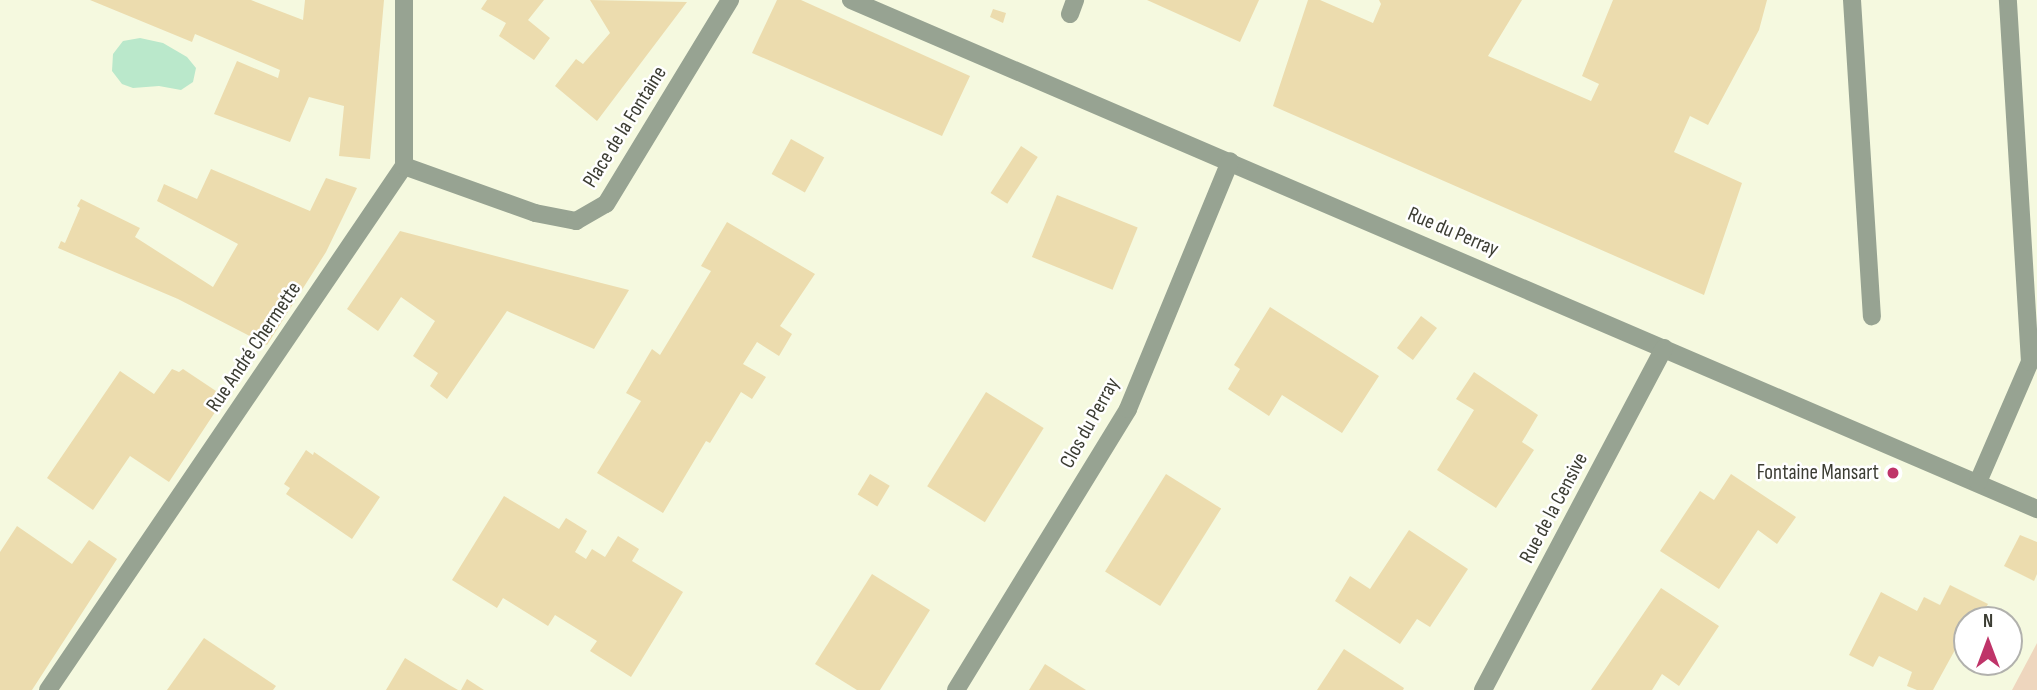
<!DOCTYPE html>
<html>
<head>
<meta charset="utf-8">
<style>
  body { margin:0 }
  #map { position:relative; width:2037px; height:690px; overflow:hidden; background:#f5f9df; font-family:"Sofia Sans Condensed",sans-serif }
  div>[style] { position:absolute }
  .green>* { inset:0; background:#eed6be }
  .water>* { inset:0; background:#bae8cb }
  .building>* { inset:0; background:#ecdcae; transform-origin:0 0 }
  .minor>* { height:18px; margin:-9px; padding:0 9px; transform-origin:9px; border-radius:9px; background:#97a392 }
  .dots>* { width:19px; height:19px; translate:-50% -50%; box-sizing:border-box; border:4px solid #fff; border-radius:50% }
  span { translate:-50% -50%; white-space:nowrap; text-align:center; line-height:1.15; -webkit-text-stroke:5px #fff; paint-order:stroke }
  .street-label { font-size:21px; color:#3c3d33 }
  .poi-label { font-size:21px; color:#3c3d33 }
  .right { translate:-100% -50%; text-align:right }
  .north { position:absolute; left:1953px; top:606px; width:70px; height:70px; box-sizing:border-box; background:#fff; border:2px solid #b1b1ad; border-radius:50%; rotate:0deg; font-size:19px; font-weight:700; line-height:28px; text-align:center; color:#3c3d33 }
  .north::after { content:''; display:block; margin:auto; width:24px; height:32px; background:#bf3469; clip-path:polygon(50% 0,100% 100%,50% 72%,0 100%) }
</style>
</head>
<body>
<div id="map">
  <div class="green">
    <i style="clip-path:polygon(2037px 643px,2037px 690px,2012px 690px)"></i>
  </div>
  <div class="water">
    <i style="clip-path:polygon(140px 38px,163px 43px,187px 57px,196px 68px,193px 82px,181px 90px,159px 86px,133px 88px,122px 84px,112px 71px,113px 54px,123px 41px)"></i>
  </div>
  <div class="building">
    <i style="clip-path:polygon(90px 0,251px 0,303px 20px,305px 0,384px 0,370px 159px,339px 156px,344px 106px,309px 97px,290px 142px,214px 114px,237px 61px,278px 78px,280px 70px,195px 34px,192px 42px)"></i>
    <i style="clip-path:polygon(487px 0,544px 0,528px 20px,550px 38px,534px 60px,499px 36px,506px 23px,481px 9px)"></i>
    <i style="clip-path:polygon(590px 0,687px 2px,597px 121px,555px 86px,576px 59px,583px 64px,610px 33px)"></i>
    <i style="clip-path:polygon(777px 0,801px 0,970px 76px,942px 136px,752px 53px)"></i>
    <i style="clip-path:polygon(1147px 0,1259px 0,1240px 42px)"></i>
    <i style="clip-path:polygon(1308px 0,1320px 0,1373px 23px,1381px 4px,1379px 0,1522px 0,1488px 56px,1591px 101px,1599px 84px,1582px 76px,1613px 0,1767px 0,1759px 30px,1708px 125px,1690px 116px,1674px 152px,1742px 183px,1704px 295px,1273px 106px)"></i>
    <i style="clip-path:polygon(993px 9px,1006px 13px,1003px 23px,990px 17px)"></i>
    <i style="left:791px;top:139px;width:38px;height:40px;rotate:29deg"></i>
    <i style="left:1021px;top:146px;width:20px;height:56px;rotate:33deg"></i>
    <i style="clip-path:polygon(211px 169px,310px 211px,326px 178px,357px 188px,326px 252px,267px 345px,178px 299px,58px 248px,61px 241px,65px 243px,80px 208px,77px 206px,81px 199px,140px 228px,135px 237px,213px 287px,238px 244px,157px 201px,164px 184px,197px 199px)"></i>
    <i style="left:1057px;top:195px;width:87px;height:67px;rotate:22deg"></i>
    <i style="clip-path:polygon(727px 222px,815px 274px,780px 326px,792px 334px,779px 356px,757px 342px,743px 364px,766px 377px,752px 399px,741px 392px,710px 443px,706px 441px,663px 513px,597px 473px,641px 401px,626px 393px,652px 349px,660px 355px,711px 271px,701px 266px)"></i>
    <i style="clip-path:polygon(400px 231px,530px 265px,629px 290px,594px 349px,507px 311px,447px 399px,430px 386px,438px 373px,413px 356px,435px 321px,401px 297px,378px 331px,347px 309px)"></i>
    <i style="clip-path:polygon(1270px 307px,1379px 376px,1342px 433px,1282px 395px,1269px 416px,1228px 389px,1240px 369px,1234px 365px)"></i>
    <i style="left:1421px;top:316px;width:20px;height:40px;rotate:37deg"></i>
    <i style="clip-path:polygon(172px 369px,179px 372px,183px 369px,225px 397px,169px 482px,130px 456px,93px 510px,47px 478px,120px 371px,154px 394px)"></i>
    <i style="clip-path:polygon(1474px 372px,1538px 415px,1522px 442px,1534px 450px,1496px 508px,1437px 470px,1474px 410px,1456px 399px)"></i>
    <i style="left:986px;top:392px;width:68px;height:111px;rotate:32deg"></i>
    <i style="clip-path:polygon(306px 450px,313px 455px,314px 452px,380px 497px,352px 539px,286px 494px,290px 488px,284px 484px)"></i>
    <i style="left:870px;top:474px;width:23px;height:24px;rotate:31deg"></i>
    <i style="left:1166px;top:474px;width:65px;height:115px;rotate:32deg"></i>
    <i style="clip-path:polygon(1731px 474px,1796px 517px,1777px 544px,1758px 530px,1719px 589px,1660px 551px,1700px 491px,1714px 500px)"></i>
    <i style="clip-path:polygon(504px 496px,559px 529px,566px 518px,587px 531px,575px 552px,586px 559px,592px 549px,605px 557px,618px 536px,639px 549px,632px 561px,683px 592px,631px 677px,590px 651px,597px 641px,555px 615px,548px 626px,503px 598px,497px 608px,452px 580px)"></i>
    <i style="clip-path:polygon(17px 526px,72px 564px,89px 540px,117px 559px,32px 690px,0 690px,0 552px)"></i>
    <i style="clip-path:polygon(1409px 530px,1468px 569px,1430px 627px,1417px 619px,1400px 644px,1335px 601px,1350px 576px,1370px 589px)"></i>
    <i style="clip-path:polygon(2020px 535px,2037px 542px,2037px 574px,2034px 581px,2004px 566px)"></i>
    <i style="clip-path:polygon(872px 574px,930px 610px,880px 690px,857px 690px,815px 664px)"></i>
    <i style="clip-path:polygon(1950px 585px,1988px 604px,1979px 620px,1967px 620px,1967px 628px,1933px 690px,1917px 690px,1907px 686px,1912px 672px,1879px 656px,1873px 667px,1849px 655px,1881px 592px,1917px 611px,1924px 597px,1940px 605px)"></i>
    <i style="clip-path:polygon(1661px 588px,1719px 626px,1679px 686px,1662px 674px,1652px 690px,1591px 690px)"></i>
    <i style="clip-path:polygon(204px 638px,276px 686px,273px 690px,167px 690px)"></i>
    <i style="clip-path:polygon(1344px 649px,1404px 688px,1403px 690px,1317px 690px)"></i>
    <i style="clip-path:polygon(405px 658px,451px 686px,458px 690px,386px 690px)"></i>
    <i style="clip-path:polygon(1045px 664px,1086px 690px,1029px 690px)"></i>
    <i style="clip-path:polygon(467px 679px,484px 690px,461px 690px)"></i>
  </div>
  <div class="minor">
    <i style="left:851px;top:0;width:1291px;rotate:23.23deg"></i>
    <i style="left:1852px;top:0;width:317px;rotate:86.4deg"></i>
    <i style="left:1070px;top:14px;width:15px;rotate:-70deg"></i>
    <i style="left:404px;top:166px;width:139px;rotate:19.7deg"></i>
    <i style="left:535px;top:213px;width:42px;rotate:11deg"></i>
    <i style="left:576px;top:221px;width:34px;rotate:-30deg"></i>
    <i style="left:606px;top:204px;width:239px;rotate:-58.7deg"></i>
    <i style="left:1978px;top:482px;width:131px;rotate:-66.6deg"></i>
    <i style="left:2030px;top:362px;width:363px;rotate:-93.5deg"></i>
    <i style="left:48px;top:690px;width:633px;rotate:-55.81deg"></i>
    <i style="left:404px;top:166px;width:166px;rotate:-90deg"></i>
    <i style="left:956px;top:690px;width:329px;rotate:-58.5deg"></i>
    <i style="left:1128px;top:409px;width:268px;rotate:-67.6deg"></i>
    <i style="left:1483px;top:690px;width:387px;rotate:-62.1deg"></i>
  </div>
  <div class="dots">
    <i style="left:1893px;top:473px;background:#bf3469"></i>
  </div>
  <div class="street-label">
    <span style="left:625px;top:127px;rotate:-58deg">Place de la Fontaine</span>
    <span style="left:1453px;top:232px;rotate:23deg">Rue du Perray</span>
    <span style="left:254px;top:347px;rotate:-56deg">Rue André Chermette</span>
    <span style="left:1090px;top:423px;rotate:-61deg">Clos du Perray</span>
    <span style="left:1554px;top:508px;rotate:-62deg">Rue de la Censive</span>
  </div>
  <div class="poi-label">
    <span class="right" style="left:1879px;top:473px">Fontaine Mansart</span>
  </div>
  <div class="north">N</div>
</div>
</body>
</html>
